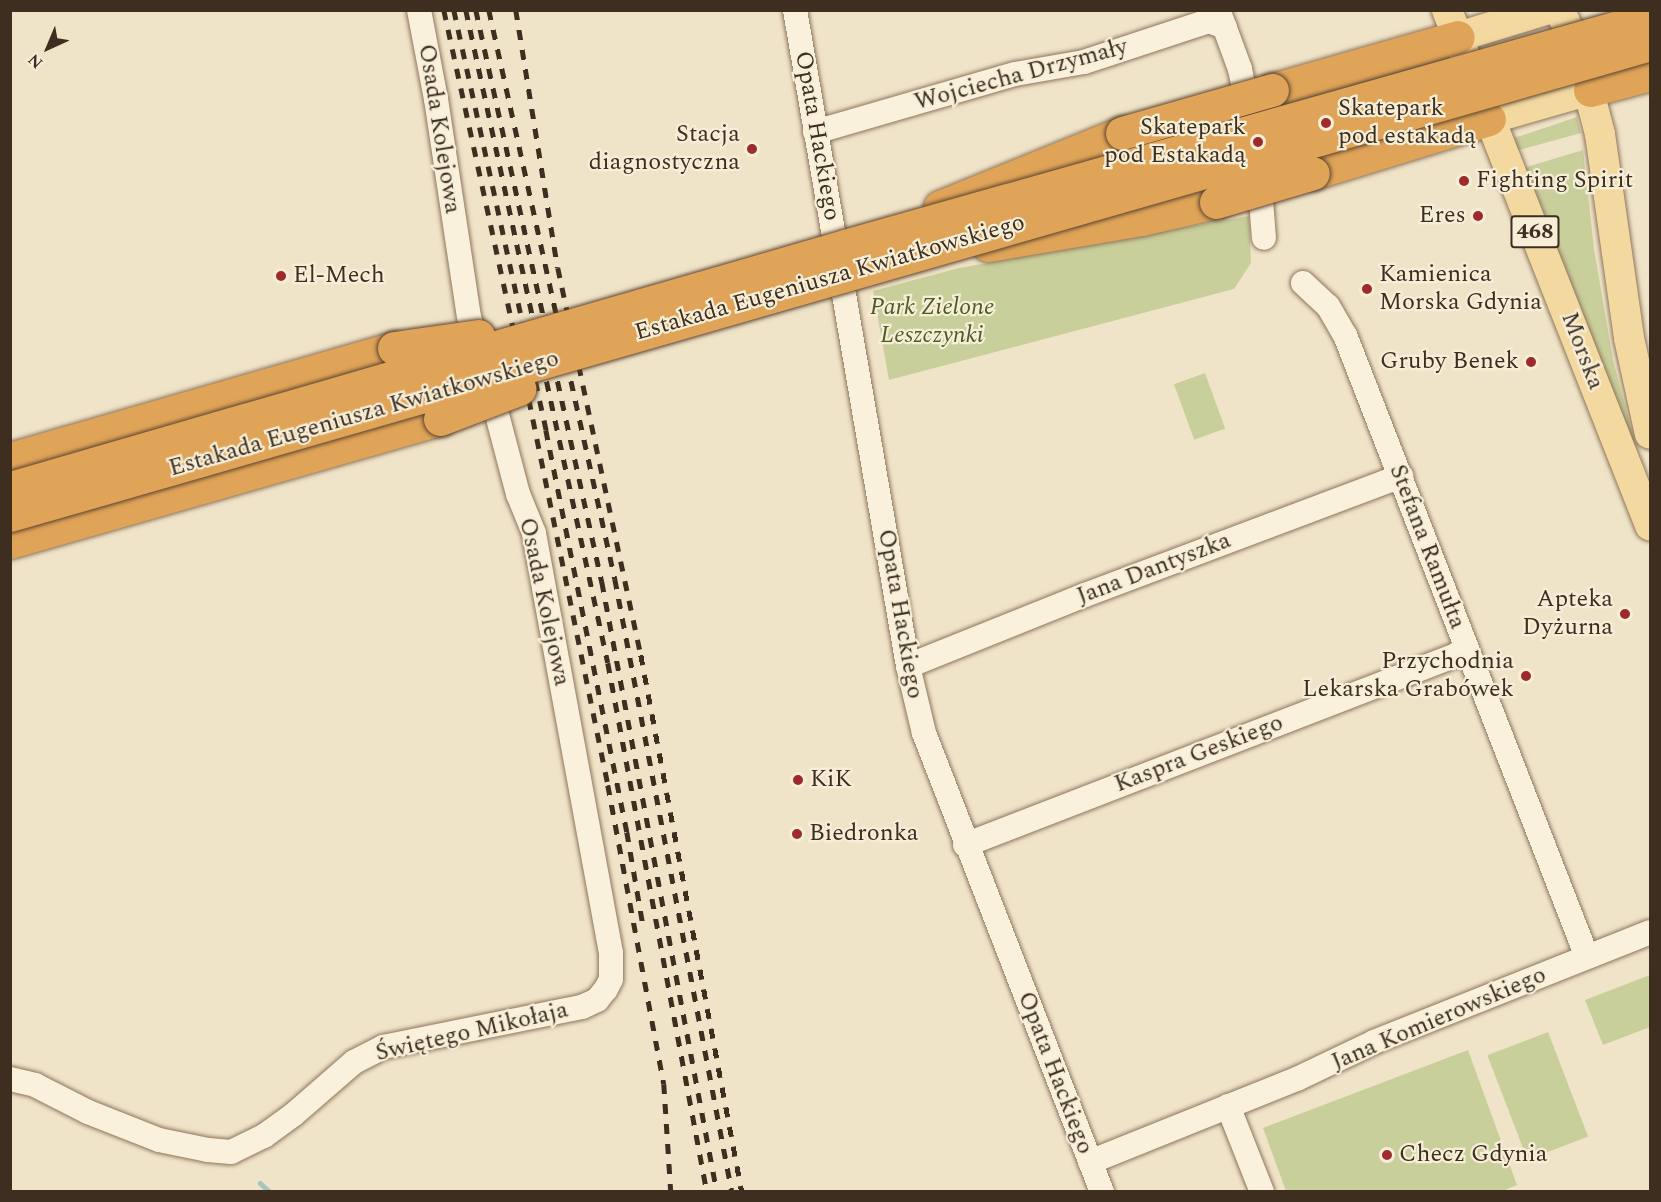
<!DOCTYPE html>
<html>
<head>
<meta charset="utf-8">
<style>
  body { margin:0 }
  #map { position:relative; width:1661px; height:1202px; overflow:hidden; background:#f0e4c8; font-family:Spectral,serif }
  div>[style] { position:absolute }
  .green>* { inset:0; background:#c9cf9b; transform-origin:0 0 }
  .stream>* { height:4.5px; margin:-2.25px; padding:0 2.25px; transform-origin:2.25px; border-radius:2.25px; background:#a9c4bc }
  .roads { filter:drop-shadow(0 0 2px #8d765c) drop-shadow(0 0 2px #8d765c) }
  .minor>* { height:24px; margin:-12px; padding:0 12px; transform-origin:12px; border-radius:12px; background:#faf1dc }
  .major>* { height:30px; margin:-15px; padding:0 15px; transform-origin:15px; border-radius:15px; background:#f3d9a0 }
  .highway>* { height:33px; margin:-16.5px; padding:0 16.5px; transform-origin:16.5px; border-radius:16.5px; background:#e0a458 }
  .rail>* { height:4.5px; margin-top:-2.25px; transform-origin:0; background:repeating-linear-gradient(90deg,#3d2e20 0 10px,transparent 0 20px) }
  .bridges { filter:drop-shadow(0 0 2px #5b4430) drop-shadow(0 0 2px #5b4430) }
  .highway-bridge>* { height:33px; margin:-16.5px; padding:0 16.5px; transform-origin:16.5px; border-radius:16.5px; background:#e0a458 }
  .dots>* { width:16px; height:16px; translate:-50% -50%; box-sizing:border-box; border:3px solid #f7eed8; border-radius:50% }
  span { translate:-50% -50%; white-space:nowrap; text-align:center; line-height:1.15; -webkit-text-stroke:4.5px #f7eed8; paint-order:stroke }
  .shield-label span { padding:2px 4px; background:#f7eed8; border:2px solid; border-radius:4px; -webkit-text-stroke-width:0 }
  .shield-label { font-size:22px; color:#3d2e20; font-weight:700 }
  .street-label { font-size:24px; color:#3d2e20 }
  .poi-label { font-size:24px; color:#3d2e20 }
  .left { translate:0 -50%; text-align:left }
  .right { translate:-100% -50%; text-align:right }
  .park-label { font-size:24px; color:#4d5a26; font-style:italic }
  .frame { position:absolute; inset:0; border:12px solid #3d2e20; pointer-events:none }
  .north { position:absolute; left:18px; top:18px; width:60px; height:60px; -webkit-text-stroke:4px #f7eed8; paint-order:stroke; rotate:224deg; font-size:16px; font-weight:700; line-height:24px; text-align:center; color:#3d2e20 }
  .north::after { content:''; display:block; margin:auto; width:21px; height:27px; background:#3d2e20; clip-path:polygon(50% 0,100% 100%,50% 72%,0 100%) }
</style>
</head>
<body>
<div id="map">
  <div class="green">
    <i style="clip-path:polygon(1577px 117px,1581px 133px,1512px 152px,1508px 140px)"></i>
    <i style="clip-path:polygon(1583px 150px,1594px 249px,1613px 360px,1643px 474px,1520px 169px)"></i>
    <i style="clip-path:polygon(1249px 216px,1251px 263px,1234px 289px,889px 380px,873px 291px,959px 268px)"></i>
    <i style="left:1205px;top:373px;width:59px;height:33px;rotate:70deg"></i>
    <i style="clip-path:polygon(1650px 975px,1650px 1027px,1603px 1045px,1585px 1000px)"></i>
    <i style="left:1548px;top:1032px;width:112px;height:65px;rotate:69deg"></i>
    <i style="clip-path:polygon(1468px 1050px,1517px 1185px,1500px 1192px,1286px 1191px,1263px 1128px)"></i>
  </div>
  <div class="stream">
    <i style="left:260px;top:1183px;width:13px;rotate:42deg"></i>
  </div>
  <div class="roads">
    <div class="minor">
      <i style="left:419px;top:10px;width:91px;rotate:79.2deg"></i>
      <i style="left:436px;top:99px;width:220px;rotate:81.4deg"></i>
      <i style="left:469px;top:317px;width:35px;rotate:74deg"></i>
      <i style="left:795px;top:10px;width:666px;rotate:80.23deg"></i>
      <i style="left:908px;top:666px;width:69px;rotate:76.6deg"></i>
      <i style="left:924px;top:733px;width:492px;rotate:68.8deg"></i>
      <i style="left:1219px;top:12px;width:61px;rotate:69.8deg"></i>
      <i style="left:1240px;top:69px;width:46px;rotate:78.7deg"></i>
      <i style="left:815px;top:132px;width:208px;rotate:-16.2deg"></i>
      <i style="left:1015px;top:74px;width:70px;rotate:-9.9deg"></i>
      <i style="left:1084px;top:62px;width:132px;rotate:-18.2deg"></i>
      <i style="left:1209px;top:21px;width:17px;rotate:21deg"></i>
      <i style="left:1259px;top:175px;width:63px;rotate:85.5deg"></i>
      <i style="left:1303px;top:283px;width:34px;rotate:43deg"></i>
      <i style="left:1328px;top:306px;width:34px;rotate:60deg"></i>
      <i style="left:1345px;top:335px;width:667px;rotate:68.74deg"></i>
      <i style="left:908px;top:666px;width:191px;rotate:-21.9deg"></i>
      <i style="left:1085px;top:595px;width:338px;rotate:-20.6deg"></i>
      <i style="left:965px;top:845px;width:526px;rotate:-21.15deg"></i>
      <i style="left:1456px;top:655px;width:11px;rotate:-38deg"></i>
      <i style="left:10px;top:1079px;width:26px;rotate:13deg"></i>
      <i style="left:35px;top:1085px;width:59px;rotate:27deg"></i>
      <i style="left:88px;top:1112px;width:76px;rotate:21.5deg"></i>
      <i style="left:159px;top:1140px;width:50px;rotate:11.5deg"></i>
      <i style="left:208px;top:1150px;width:23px;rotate:5deg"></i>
      <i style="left:231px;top:1152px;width:37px;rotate:-26deg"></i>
      <i style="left:264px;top:1136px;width:36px;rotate:-36deg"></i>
      <i style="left:293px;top:1115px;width:81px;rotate:-41deg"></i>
      <i style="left:354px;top:1062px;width:33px;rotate:-27deg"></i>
      <i style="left:383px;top:1047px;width:203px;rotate:-11.4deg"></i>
      <i style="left:582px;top:1007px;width:17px;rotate:-25deg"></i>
      <i style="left:597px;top:1000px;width:14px;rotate:-51deg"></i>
      <i style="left:606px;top:989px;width:11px;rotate:-63deg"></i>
      <i style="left:611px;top:979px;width:26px;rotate:-90deg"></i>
      <i style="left:611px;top:953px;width:427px;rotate:-100.4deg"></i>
      <i style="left:534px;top:533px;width:42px;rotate:-112.3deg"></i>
      <i style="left:518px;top:494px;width:114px;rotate:-104.8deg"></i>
      <i style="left:1228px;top:1106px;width:92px;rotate:68.4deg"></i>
      <i style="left:1090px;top:1162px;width:225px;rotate:-21.9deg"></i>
      <i style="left:1299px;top:1078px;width:83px;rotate:-25.6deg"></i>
      <i style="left:1374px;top:1042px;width:297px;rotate:-21.7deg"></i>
    </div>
    <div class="major">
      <i style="left:1447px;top:10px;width:554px;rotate:68.49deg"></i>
      <i style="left:1560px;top:10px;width:48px;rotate:66.6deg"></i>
      <i style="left:1579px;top:54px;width:83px;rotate:75.3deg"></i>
      <i style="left:1600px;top:134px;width:206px;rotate:81.9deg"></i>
      <i style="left:1629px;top:338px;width:98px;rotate:77.7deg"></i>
      <i style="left:1458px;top:37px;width:92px;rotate:-17.1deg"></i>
      <i style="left:1489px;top:119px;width:105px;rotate:-16deg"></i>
    </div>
    <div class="highway">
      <i style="left:1272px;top:90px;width:193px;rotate:-15.9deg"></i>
      <i style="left:1590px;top:90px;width:62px;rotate:-14.9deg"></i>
      <i style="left:1313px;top:173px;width:184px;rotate:-17.1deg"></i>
      <i style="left:940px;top:207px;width:196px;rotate:-22.1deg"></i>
      <i style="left:988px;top:245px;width:156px;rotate:-9.6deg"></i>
      <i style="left:1142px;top:219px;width:76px;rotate:-12.9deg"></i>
      <i style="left:10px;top:459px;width:400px;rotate:-16.1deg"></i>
      <i style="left:10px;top:542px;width:447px;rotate:-16deg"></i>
    </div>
  </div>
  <div class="rail">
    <i style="left:444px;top:10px;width:379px;rotate:77.7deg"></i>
    <i style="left:525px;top:380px;width:413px;rotate:78.4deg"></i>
    <i style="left:608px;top:785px;width:304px;rotate:79.4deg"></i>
    <i style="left:664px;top:1084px;width:108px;rotate:86.3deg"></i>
    <i style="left:454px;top:10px;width:430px;rotate:77.6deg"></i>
    <i style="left:546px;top:430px;width:410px;rotate:78.6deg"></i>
    <i style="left:627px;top:832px;width:94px;rotate:80.2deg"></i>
    <i style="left:466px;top:10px;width:668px;rotate:77.73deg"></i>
    <i style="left:608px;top:663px;width:538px;rotate:79.4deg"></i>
    <i style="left:476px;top:10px;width:586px;rotate:77.58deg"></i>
    <i style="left:602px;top:582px;width:621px;rotate:79.32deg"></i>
    <i style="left:489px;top:10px;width:583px;rotate:77.51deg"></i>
    <i style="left:615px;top:579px;width:624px;rotate:79.19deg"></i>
    <i style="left:516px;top:10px;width:261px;rotate:80.8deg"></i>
    <i style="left:558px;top:268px;width:396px;rotate:77.9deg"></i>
    <i style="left:641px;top:655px;width:546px;rotate:79.35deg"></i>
  </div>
  <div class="bridges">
    <div class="highway-bridge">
      <i style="left:1122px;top:133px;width:156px;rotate:-16deg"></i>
      <i style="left:1216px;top:202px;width:101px;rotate:-16.6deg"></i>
      <i style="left:394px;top:348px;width:85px;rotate:-8.1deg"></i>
      <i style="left:440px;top:419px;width:85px;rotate:-20.8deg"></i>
      <i style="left:10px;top:488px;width:869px;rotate:-16.16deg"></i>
      <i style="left:845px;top:246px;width:837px;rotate:-15.81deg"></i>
      <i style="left:10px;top:515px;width:1706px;rotate:-16.02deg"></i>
    </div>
  </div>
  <div class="dots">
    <i style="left:1326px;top:123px;background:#9e2a2b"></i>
    <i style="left:1258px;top:142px;background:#9e2a2b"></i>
    <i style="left:752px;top:149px;background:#9e2a2b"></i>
    <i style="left:1464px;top:181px;background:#9e2a2b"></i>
    <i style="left:1478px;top:216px;background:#9e2a2b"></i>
    <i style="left:281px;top:276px;background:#9e2a2b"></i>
    <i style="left:1367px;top:289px;background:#9e2a2b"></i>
    <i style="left:1531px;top:362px;background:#9e2a2b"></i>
    <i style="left:1625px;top:614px;background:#9e2a2b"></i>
    <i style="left:1526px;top:676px;background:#9e2a2b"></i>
    <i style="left:798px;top:780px;background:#9e2a2b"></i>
    <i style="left:797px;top:834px;background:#9e2a2b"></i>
    <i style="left:1387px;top:1155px;background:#9e2a2b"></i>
  </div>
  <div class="shield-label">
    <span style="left:1535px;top:232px">468</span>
  </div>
  <div class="street-label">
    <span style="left:1021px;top:75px;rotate:-15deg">Wojciecha Drzymały</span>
    <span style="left:439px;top:129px;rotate:81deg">Osada Kolejowa</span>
    <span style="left:817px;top:136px;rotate:80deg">Opata Hackiego</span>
    <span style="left:830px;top:278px;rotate:-16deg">Estakada Eugeniusza Kwiatkowskiego</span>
    <span style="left:1582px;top:351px;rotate:69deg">Morska</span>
    <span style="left:364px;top:414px;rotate:-16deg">Estakada Eugeniusza Kwiatkowskiego</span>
    <span style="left:1427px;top:547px;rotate:69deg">Stefana Ramułta</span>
    <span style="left:1154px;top:569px;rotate:-21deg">Jana Dantyszka</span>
    <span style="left:544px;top:602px;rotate:78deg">Osada Kolejowa</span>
    <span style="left:900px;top:614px;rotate:80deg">Opata Hackiego</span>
    <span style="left:1199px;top:754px;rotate:-21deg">Kaspra Geskiego</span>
    <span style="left:1439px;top:1019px;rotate:-23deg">Jana Komierowskiego</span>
    <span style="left:472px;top:1032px;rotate:-13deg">Świętego Mikołaja</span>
    <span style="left:1055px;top:1073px;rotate:69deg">Opata Hackiego</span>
  </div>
  <div class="poi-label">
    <span class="left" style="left:1338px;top:123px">Skatepark<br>pod estakadą</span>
    <span class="right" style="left:1246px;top:142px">Skatepark<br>pod Estakadą</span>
    <span class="right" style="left:740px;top:149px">Stacja<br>diagnostyczna</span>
    <span class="left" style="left:1476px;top:181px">Fighting Spirit</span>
    <span class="right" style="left:1466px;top:216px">Eres</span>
    <span class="left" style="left:1379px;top:289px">Kamienica<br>Morska Gdynia</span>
    <span class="left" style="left:293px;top:276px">El-Mech</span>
    <span class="right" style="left:1519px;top:362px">Gruby Benek</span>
    <span class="right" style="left:1613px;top:614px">Apteka<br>Dyżurna</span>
    <span class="right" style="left:1514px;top:676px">Przychodnia<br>Lekarska Grabówek</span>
    <span class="left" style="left:810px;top:780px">KiK</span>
    <span class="left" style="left:809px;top:834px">Biedronka</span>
    <span class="left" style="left:1399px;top:1155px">Checz Gdynia</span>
  </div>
  <div class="park-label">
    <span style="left:932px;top:322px">Park Zielone<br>Leszczynki</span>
  </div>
  <div class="frame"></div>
  <div class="north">N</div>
</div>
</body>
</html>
